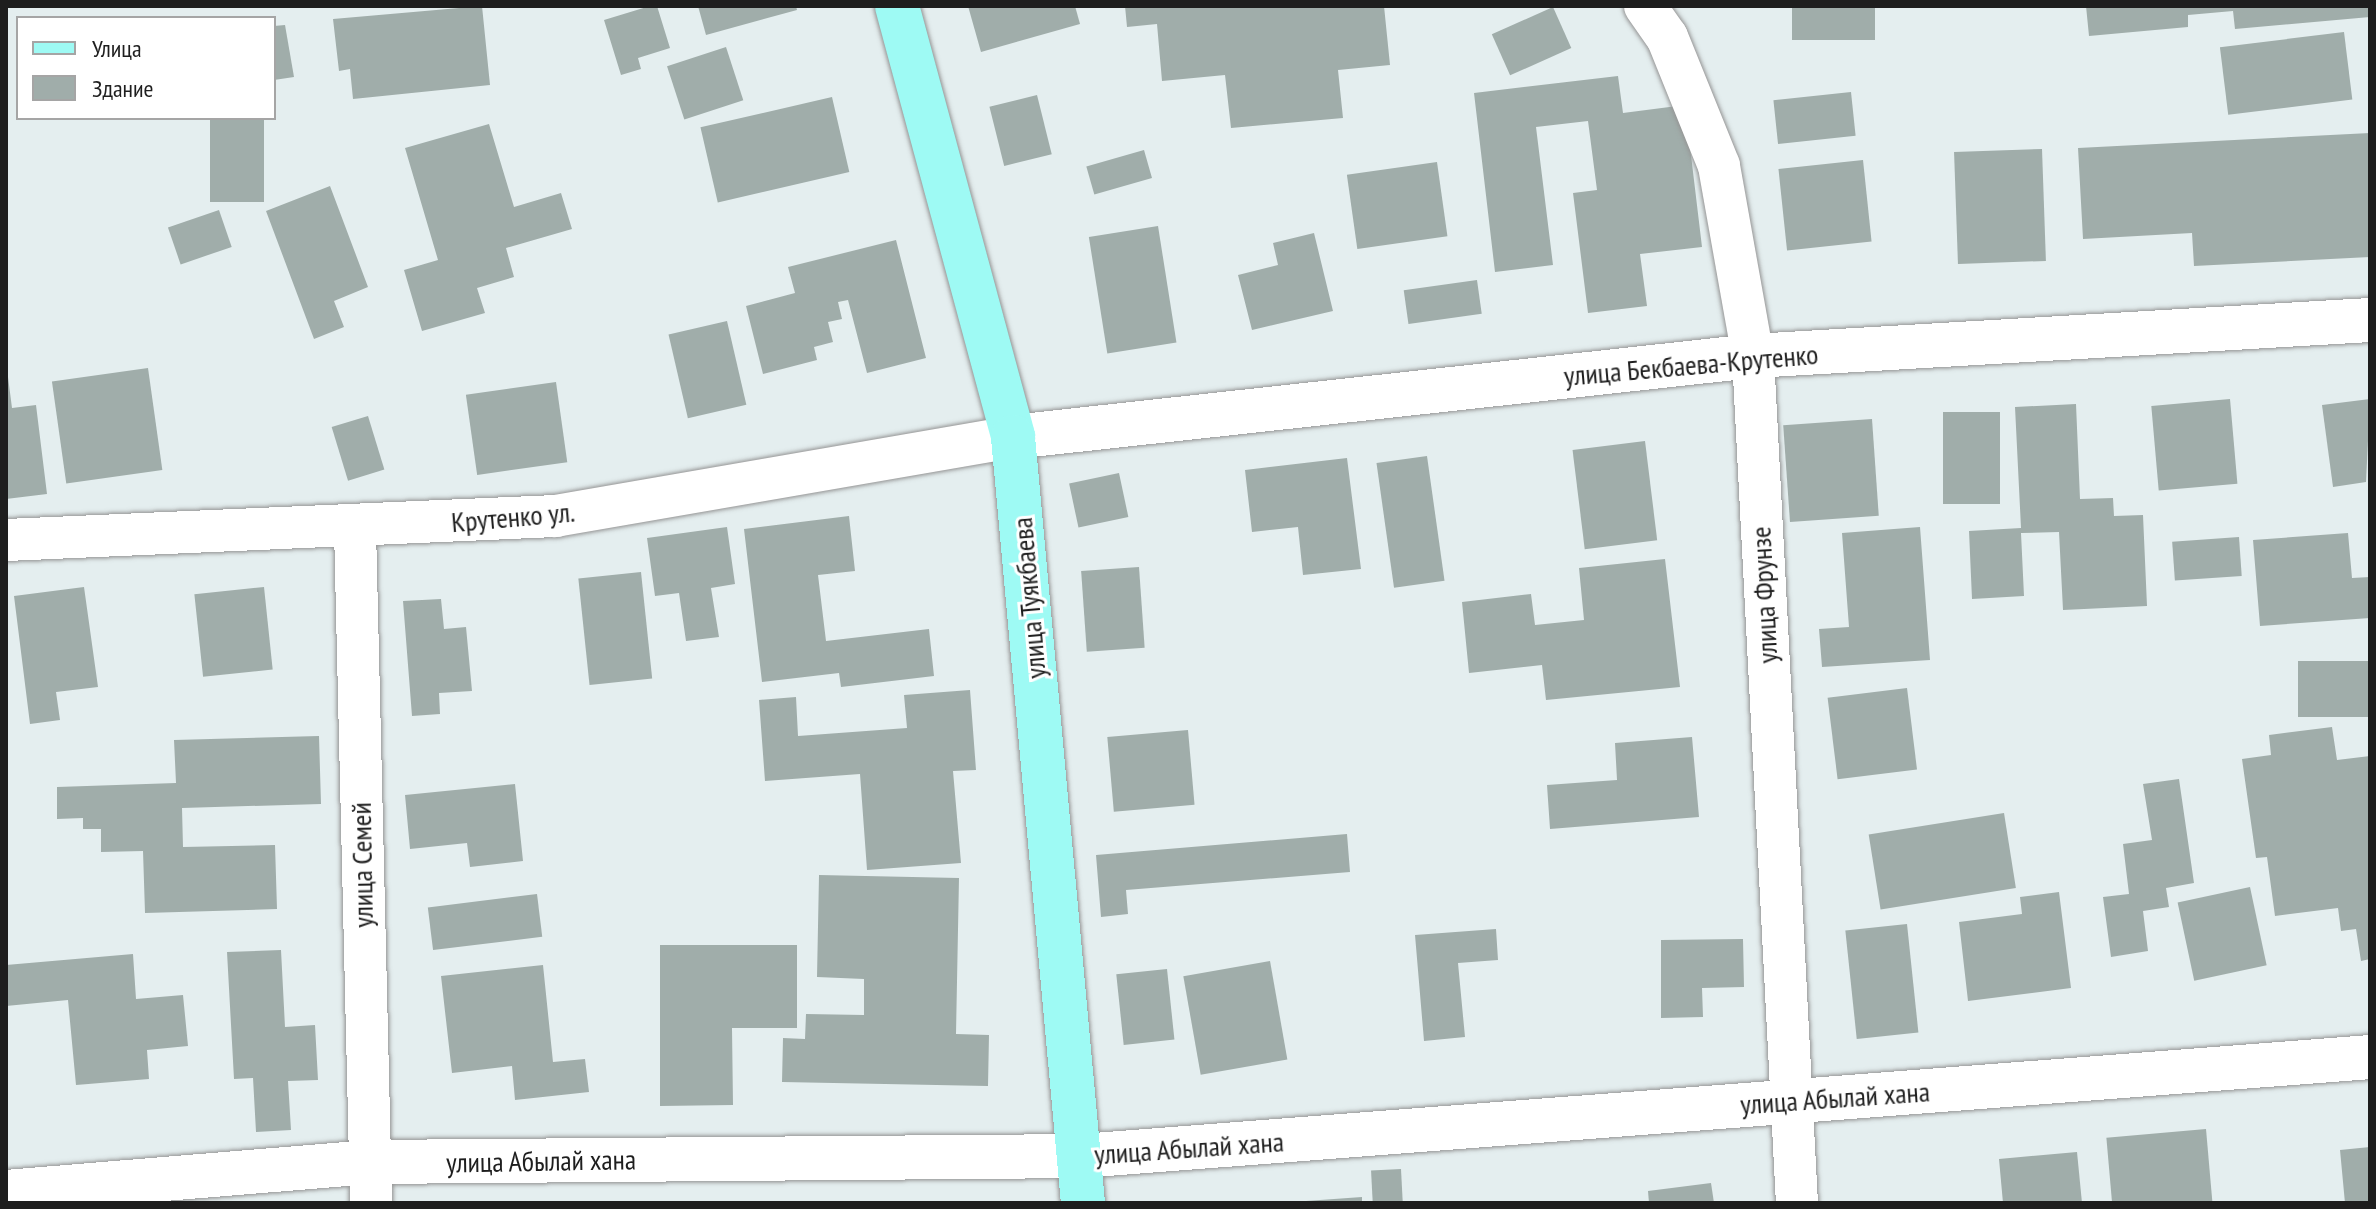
<!DOCTYPE html>
<html>
<head>
<meta charset="utf-8">
<style>
  body { margin:0 }
  #map { position:relative; width:2376px; height:1209px; overflow:hidden; background:#e4eeef; font-family:"PT Sans Narrow",sans-serif }
  div>[style] { position:absolute }
  .building>* { inset:0; background:#a0adaa; transform-origin:0 0 }
  .roads { filter:drop-shadow(0 0 2px #959595) drop-shadow(0 0 2px #959595) }
  .minor>* { height:42px; margin:-21px; padding:0 21px; transform-origin:21px; border-radius:21px; background:#fff }
  .tertiary>* { height:44px; margin:-22px; padding:0 22px; transform-origin:22px; border-radius:22px; background:#fff }
  .primary>* { height:44px; margin:-22px; padding:0 22px; transform-origin:22px; border-radius:22px; background:#9efaf4 }
  span { translate:-50% -50%; white-space:nowrap; text-align:center; line-height:1.15; -webkit-text-stroke:6px #fff; paint-order:stroke }
  .street-label { font-size:28px; color:#1e1e1e }
  .frame { position:absolute; inset:0; border:8px solid #1e1e1e; pointer-events:none }
  .legend { position:absolute; left:16px; top:16px; width:260px; height:104px; box-sizing:border-box; background:#fff; border:2px solid #a5a5a5; margin:0; padding:10px 14px; list-style:none; font-size:24px; color:#1e1e1e }
  .legend li { display:flex; align-items:center; gap:16px; height:40px }
  .legend b { width:40px; border:2px solid #a5a5a5 }
</style>
</head>
<body>
<div id="map">
  <div class="building">
    <i style="clip-path:polygon(482px 6px,490px 85px,353px 99px,350px 69px,339px 71px,333px 19px)"></i>
    <i style="clip-path:polygon(650px 6px,657px 6px,670px 48px,638px 58px,641px 69px,621px 75px,604px 20px)"></i>
    <i style="clip-path:polygon(698px 6px,796px 6px,797px 10px,706px 35px)"></i>
    <i style="clip-path:polygon(968px 6px,1075px 6px,1080px 24px,981px 52px)"></i>
    <i style="clip-path:polygon(1125px 6px,1384px 6px,1390px 65px,1338px 70px,1343px 118px,1231px 128px,1225px 75px,1162px 81px,1157px 24px,1127px 27px)"></i>
    <i style="left:1792px;top:6px;width:83px;height:34px"></i>
    <i style="clip-path:polygon(2086px 6px,2370px 6px,2370px 17px,2235px 29px,2233px 11px,2188px 15px,2188px 27px,2089px 36px)"></i>
    <i style="left:1553px;top:7px;width:45px;height:67px;rotate:66deg"></i>
    <i style="clip-path:polygon(285px 25px,294px 77px,274px 80px,274px 26px)"></i>
    <i style="left:2344px;top:32px;width:68px;height:125px;rotate:83deg"></i>
    <i style="left:726px;top:47px;width:56px;height:62px;rotate:72deg"></i>
    <i style="clip-path:polygon(1618px 76px,1623px 113px,1685px 105px,1702px 247px,1640px 254px,1647px 306px,1588px 313px,1573px 193px,1597px 190px,1588px 121px,1536px 127px,1553px 265px,1495px 272px,1474px 93px)"></i>
    <i style="left:1851px;top:92px;width:44px;height:78px;rotate:84deg"></i>
    <i style="left:1037px;top:95px;width:61px;height:49px;rotate:76deg"></i>
    <i style="left:832px;top:97px;width:77px;height:135px;rotate:77deg"></i>
    <i style="left:210px;top:118px;width:54px;height:84px"></i>
    <i style="clip-path:polygon(489px 124px,514px 207px,561px 193px,572px 229px,506px 248px,514px 277px,477px 288px,485px 313px,422px 331px,404px 270px,438px 260px,405px 148px)"></i>
    <i style="clip-path:polygon(2370px 133px,2370px 257px,2194px 266px,2192px 233px,2083px 239px,2078px 148px)"></i>
    <i style="left:2042px;top:149px;width:112px;height:88px;rotate:88deg"></i>
    <i style="left:1144px;top:150px;width:29px;height:60px;rotate:74deg"></i>
    <i style="left:1863px;top:160px;width:82px;height:85px;rotate:84deg"></i>
    <i style="left:1437px;top:162px;width:75px;height:91px;rotate:82deg"></i>
    <i style="clip-path:polygon(330px 186px,368px 287px,334px 301px,344px 327px,314px 339px,266px 211px)"></i>
    <i style="left:219px;top:210px;width:39px;height:54px;rotate:71deg"></i>
    <i style="left:1158px;top:226px;width:118px;height:70px;rotate:81deg"></i>
    <i style="clip-path:polygon(1314px 233px,1333px 311px,1252px 330px,1238px 275px,1278px 265px,1273px 243px)"></i>
    <i style="clip-path:polygon(896px 240px,926px 358px,867px 373px,848px 300px,838px 302px,842px 319px,828px 322px,833px 342px,814px 347px,817px 360px,763px 374px,746px 306px,795px 293px,788px 267px)"></i>
    <i style="left:1477px;top:280px;width:34px;height:74px;rotate:82deg"></i>
    <i style="left:727px;top:321px;width:86px;height:60px;rotate:77deg"></i>
    <i style="left:148px;top:368px;width:103px;height:97px;rotate:82deg"></i>
    <i style="clip-path:polygon(8px 377px,12px 408px,36px 405px,47px 494px,6px 499px)"></i>
    <i style="left:556px;top:382px;width:81px;height:91px;rotate:82deg"></i>
    <i style="left:2230px;top:399px;width:85px;height:79px;rotate:85deg"></i>
    <i style="clip-path:polygon(2370px 399px,2366px 482px,2333px 487px,2322px 405px)"></i>
    <i style="clip-path:polygon(2076px 404px,2080px 499px,2113px 498px,2114px 516px,2143px 515px,2147px 606px,2063px 610px,2059px 532px,2021px 533px,2024px 596px,1972px 599px,1969px 531px,2021px 528px,2015px 407px)"></i>
    <i style="left:1943px;top:412px;width:57px;height:92px"></i>
    <i style="left:368px;top:416px;width:56px;height:38px;rotate:73deg"></i>
    <i style="left:1872px;top:419px;width:97px;height:89px;rotate:86deg"></i>
    <i style="left:1645px;top:441px;width:100px;height:73px;rotate:83deg"></i>
    <i style="left:1427px;top:456px;width:126px;height:51px;rotate:82deg"></i>
    <i style="clip-path:polygon(1347px 458px,1361px 569px,1303px 575px,1298px 527px,1252px 532px,1245px 470px)"></i>
    <i style="left:1119px;top:473px;width:45px;height:51px;rotate:78deg"></i>
    <i style="clip-path:polygon(849px 516px,855px 571px,818px 575px,826px 641px,929px 629px,934px 676px,841px 687px,839px 673px,762px 682px,744px 529px)"></i>
    <i style="clip-path:polygon(727px 527px,735px 584px,711px 588px,719px 637px,686px 641px,679px 593px,655px 596px,647px 538px)"></i>
    <i style="clip-path:polygon(1920px 527px,1930px 660px,1822px 667px,1819px 629px,1849px 627px,1842px 533px)"></i>
    <i style="clip-path:polygon(2348px 533px,2352px 578px,2370px 577px,2370px 618px,2260px 626px,2253px 540px)"></i>
    <i style="left:2239px;top:537px;width:39px;height:67px;rotate:86deg"></i>
    <i style="clip-path:polygon(1665px 559px,1680px 687px,1546px 700px,1542px 665px,1469px 673px,1462px 602px,1531px 594px,1535px 625px,1584px 620px,1579px 568px)"></i>
    <i style="left:1139px;top:567px;width:81px;height:58px;rotate:86deg"></i>
    <i style="left:641px;top:572px;width:107px;height:63px;rotate:84deg"></i>
    <i style="clip-path:polygon(84px 587px,98px 687px,56px 692px,60px 720px,30px 724px,14px 596px)"></i>
    <i style="left:264px;top:587px;width:83px;height:70px;rotate:84deg"></i>
    <i style="clip-path:polygon(441px 599px,444px 629px,466px 627px,472px 691px,439px 693px,440px 714px,412px 716px,403px 601px)"></i>
    <i style="left:2370px;top:661px;width:56px;height:72px;rotate:90deg"></i>
    <i style="left:1907px;top:688px;width:82px;height:80px;rotate:83deg"></i>
    <i style="clip-path:polygon(970px 690px,976px 770px,953px 771px,961px 863px,867px 870px,860px 774px,765px 781px,759px 700px,796px 697px,798px 736px,907px 728px,904px 695px)"></i>
    <i style="clip-path:polygon(2332px 727px,2337px 760px,2370px 756px,2370px 959px,2361px 961px,2356px 929px,2341px 931px,2338px 908px,2275px 916px,2267px 857px,2256px 858px,2242px 759px,2271px 755px,2269px 735px)"></i>
    <i style="left:1188px;top:730px;width:75px;height:81px;rotate:85deg"></i>
    <i style="clip-path:polygon(319px 736px,321px 804px,182px 808px,183px 847px,275px 845px,277px 909px,145px 913px,143px 851px,101px 852px,101px 829px,83px 829px,83px 818px,57px 819px,57px 787px,176px 783px,174px 740px)"></i>
    <i style="clip-path:polygon(1692px 737px,1699px 817px,1550px 829px,1547px 785px,1617px 780px,1615px 743px)"></i>
    <i style="clip-path:polygon(2179px 779px,2194px 883px,2166px 888px,2169px 907px,2143px 911px,2148px 951px,2111px 957px,2103px 897px,2129px 894px,2123px 844px,2152px 840px,2143px 784px)"></i>
    <i style="clip-path:polygon(515px 784px,523px 861px,470px 867px,467px 843px,410px 849px,405px 795px)"></i>
    <i style="left:2004px;top:813px;width:76px;height:137px;rotate:81deg"></i>
    <i style="clip-path:polygon(1347px 834px,1350px 872px,1126px 890px,1128px 914px,1101px 917px,1096px 855px)"></i>
    <i style="clip-path:polygon(819px 875px,959px 878px,956px 1034px,989px 1035px,988px 1086px,782px 1082px,783px 1038px,805px 1039px,806px 1014px,864px 1015px,864px 979px,817px 977px)"></i>
    <i style="left:2250px;top:887px;width:80px;height:74px;rotate:78deg"></i>
    <i style="clip-path:polygon(2059px 892px,2071px 988px,1968px 1001px,1959px 922px,2022px 914px,2020px 897px)"></i>
    <i style="left:537px;top:894px;width:43px;height:110px;rotate:83deg"></i>
    <i style="left:1907px;top:924px;width:109px;height:62px;rotate:84deg"></i>
    <i style="clip-path:polygon(1496px 929px,1498px 960px,1458px 963px,1465px 1037px,1424px 1041px,1415px 935px)"></i>
    <i style="clip-path:polygon(1743px 939px,1744px 987px,1702px 988px,1703px 1017px,1661px 1018px,1661px 940px)"></i>
    <i style="clip-path:polygon(660px 945px,797px 945px,797px 1028px,732px 1028px,733px 1105px,660px 1106px)"></i>
    <i style="clip-path:polygon(281px 950px,285px 1027px,315px 1025px,318px 1080px,288px 1081px,291px 1130px,256px 1132px,253px 1078px,234px 1079px,227px 952px)"></i>
    <i style="clip-path:polygon(133px 954px,136px 999px,183px 995px,188px 1046px,147px 1050px,149px 1079px,76px 1085px,68px 1000px,6px 1006px,6px 965px)"></i>
    <i style="left:1270px;top:961px;width:100px;height:88px;rotate:80deg"></i>
    <i style="clip-path:polygon(543px 965px,553px 1062px,585px 1059px,589px 1092px,515px 1100px,512px 1066px,452px 1073px,441px 976px)"></i>
    <i style="left:1167px;top:969px;width:71px;height:51px;rotate:84deg"></i>
    <i style="left:2206px;top:1129px;width:74px;height:100px;rotate:85deg"></i>
    <i style="clip-path:polygon(2370px 1147px,2370px 1203px,2345px 1203px,2340px 1150px)"></i>
    <i style="clip-path:polygon(2077px 1152px,2082px 1203px,2003px 1203px,1999px 1159px)"></i>
    <i style="left:1401px;top:1169px;width:34px;height:30px;rotate:87deg"></i>
    <i style="clip-path:polygon(1711px 1183px,1714px 1203px,1649px 1203px,1648px 1191px)"></i>
    <i style="clip-path:polygon(1362px 1197px,1362px 1203px,1306px 1203px,1306px 1201px)"></i>
  </div>
  <div class="roads">
    <div class="minor">
      <i style="left:1645px;top:6px;width:38px;rotate:55deg"></i>
      <i style="left:1667px;top:37px;width:139px;rotate:68deg"></i>
      <i style="left:1719px;top:166px;width:193px;rotate:79.9deg"></i>
      <i style="left:1753px;top:356px;width:848px;rotate:87.03deg"></i>
      <i style="left:355px;top:528px;width:675px;rotate:88.64deg"></i>
      <i style="left:6px;top:540px;width:550px;rotate:-2.5deg"></i>
      <i style="left:555px;top:516px;width:465px;rotate:-9.8deg"></i>
    </div>
    <div class="tertiary">
      <i style="left:1013px;top:437px;width:744px;rotate:-6.25deg"></i>
      <i style="left:1753px;top:356px;width:618px;rotate:-3.34deg"></i>
      <i style="left:6px;top:1192px;width:364px;rotate:-4.7deg"></i>
      <i style="left:369px;top:1162px;width:712px;rotate:-0.48deg"></i>
      <i style="left:1081px;top:1156px;width:1293px;rotate:-4.39deg"></i>
    </div>
    <div class="primary">
      <i style="left:897px;top:6px;width:446px;rotate:74.9deg"></i>
      <i style="left:1013px;top:437px;width:769px;rotate:84.78deg"></i>
    </div>
  </div>
  <div class="street-label">
    <span style="left:1691px;top:365px;rotate:-5deg">улица Бекбаева-Крутенко</span>
    <span style="left:513px;top:517px;rotate:-5deg">Крутенко ул.</span>
    <span style="left:1764px;top:595px;rotate:-93deg">улица Фрунзе</span>
    <span style="left:1029px;top:598px;rotate:-95deg">улица Туякбаева</span>
    <span style="left:362px;top:865px;rotate:-91deg">улица Семей</span>
    <span style="left:1835px;top:1098px;rotate:-4deg">улица Абылай хана</span>
    <span style="left:1189px;top:1148px;rotate:-4deg">улица Абылай хана</span>
    <span style="left:541px;top:1161px;rotate:-1deg">улица Абылай хана</span>
  </div>
  <div class="frame"></div>
  <ul class="legend">
  <li><b style="height:10px;background:#9efaf4"></b>Улица</li>
  <li><b style="height:22px;background:#a0adaa"></b>Здание</li>
  </ul>
</div>
</body>
</html>
